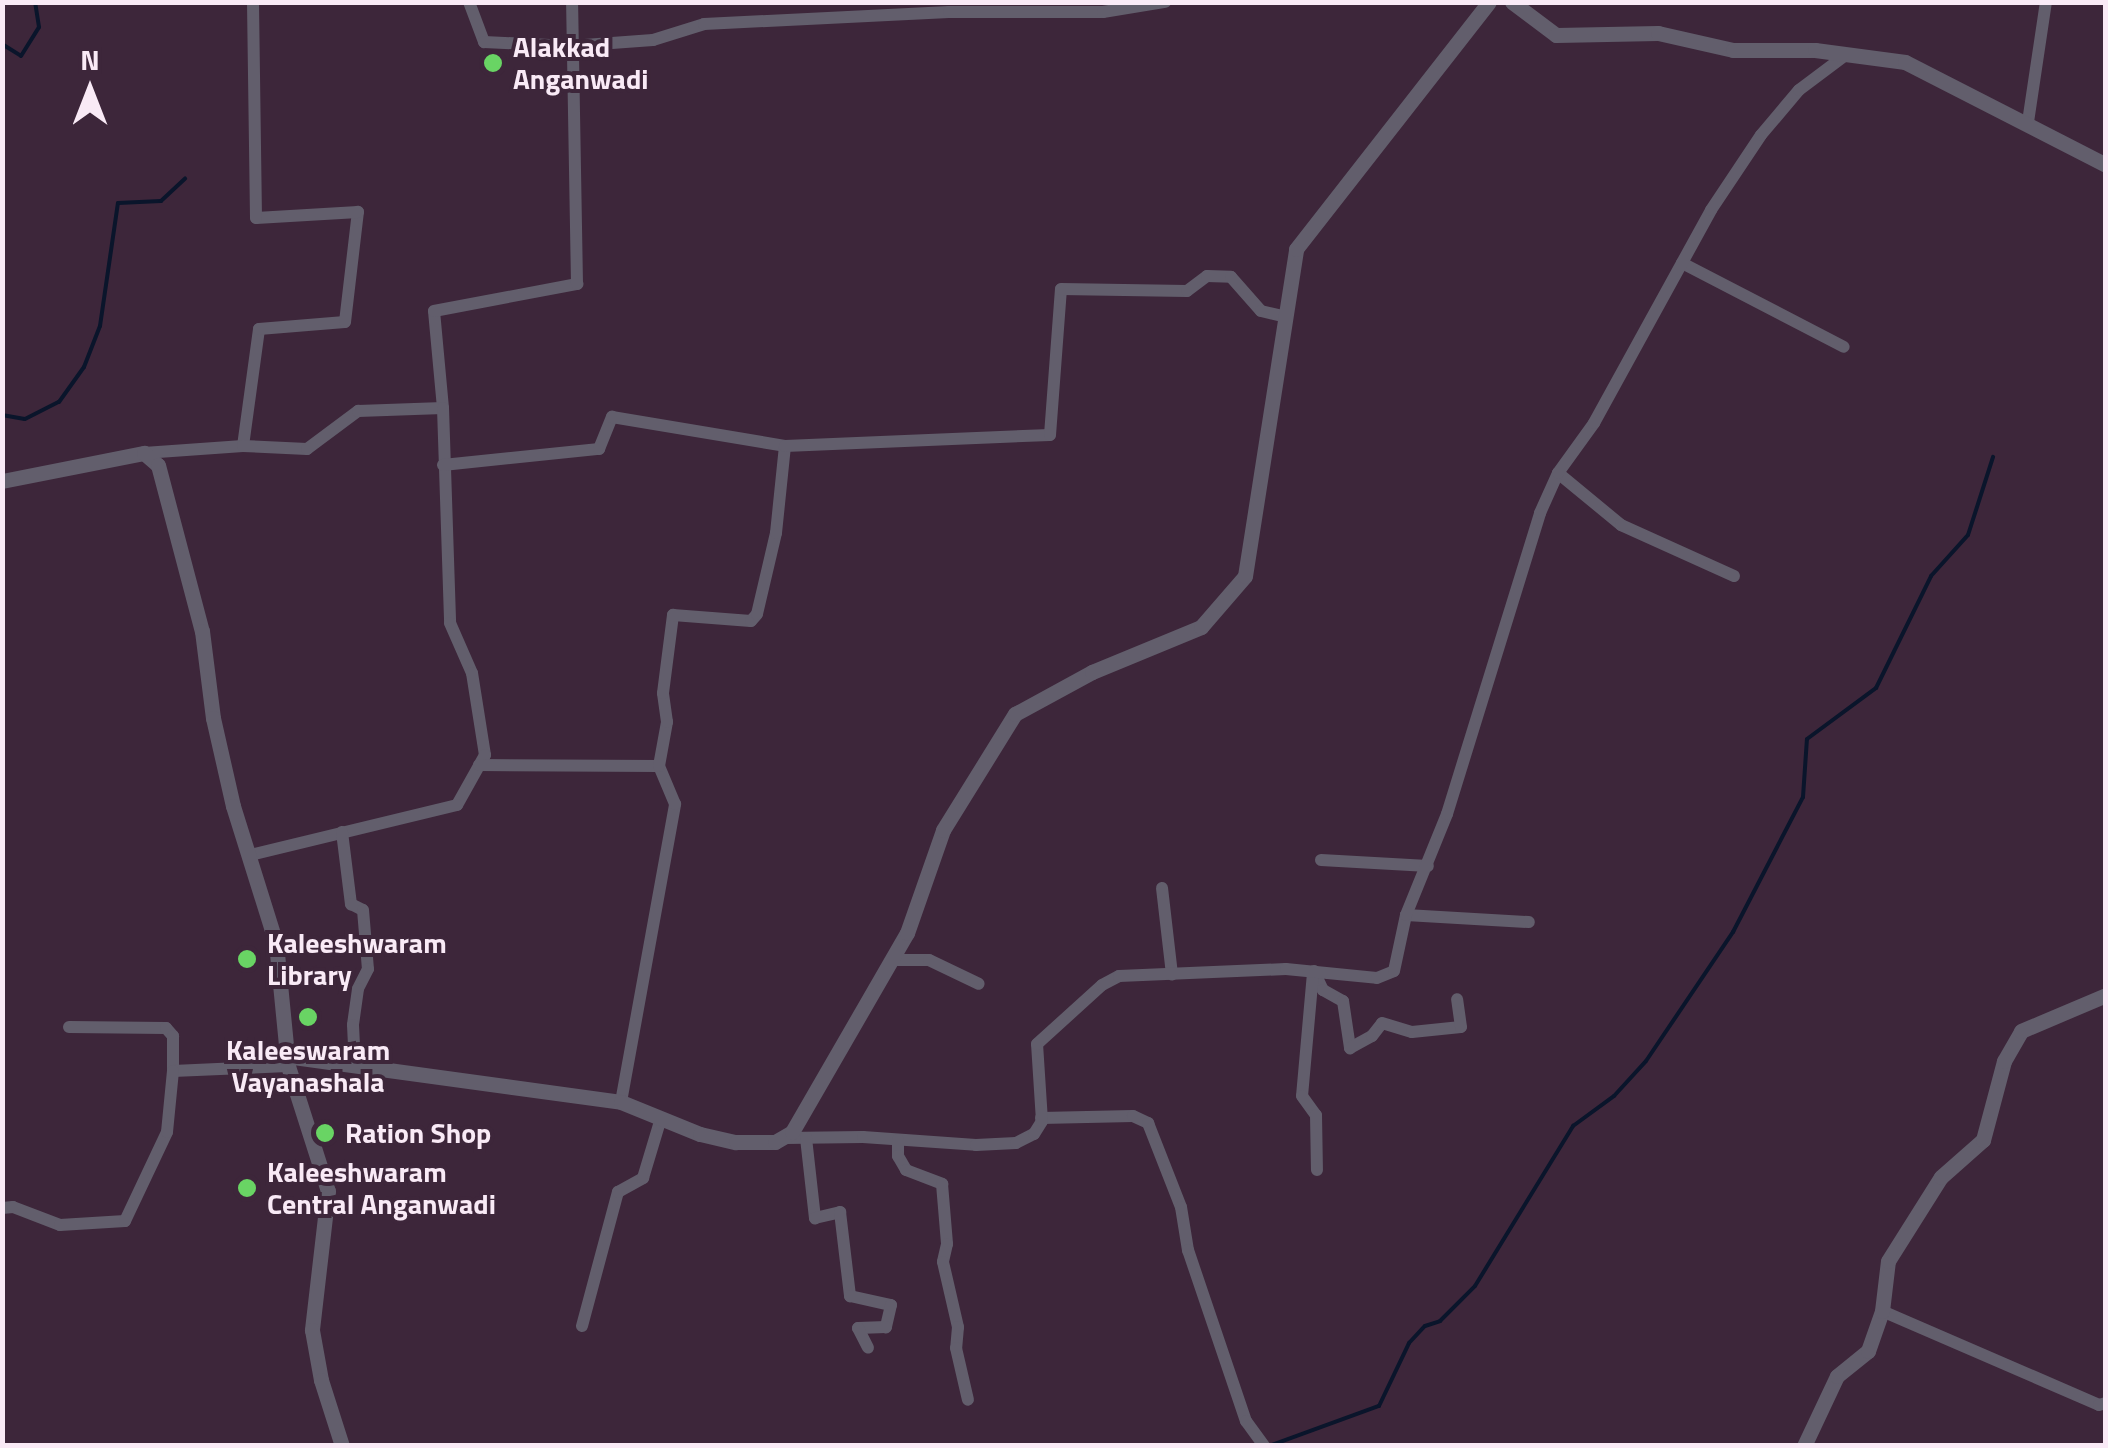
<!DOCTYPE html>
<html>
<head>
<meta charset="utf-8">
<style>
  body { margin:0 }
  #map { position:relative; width:2108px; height:1448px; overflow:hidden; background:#3d263a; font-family:"Titillium Web",sans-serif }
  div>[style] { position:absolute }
  .stream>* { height:4px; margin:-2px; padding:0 2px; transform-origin:2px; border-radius:2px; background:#0a152b }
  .minor>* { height:12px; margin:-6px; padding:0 6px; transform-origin:6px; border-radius:6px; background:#625e6c }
  .tertiary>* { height:15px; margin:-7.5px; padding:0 7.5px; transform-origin:7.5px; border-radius:7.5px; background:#625e6c }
  .dots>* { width:28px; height:28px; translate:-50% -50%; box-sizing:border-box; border:5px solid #3d263a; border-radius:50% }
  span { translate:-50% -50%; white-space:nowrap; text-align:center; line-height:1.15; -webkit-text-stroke:8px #3d263a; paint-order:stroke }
  .poi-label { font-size:28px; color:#f9eaf6; font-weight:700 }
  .left { translate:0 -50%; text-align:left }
  .frame { position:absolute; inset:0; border:5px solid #f9eaf6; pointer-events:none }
  .north { position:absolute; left:40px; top:40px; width:100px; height:100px; -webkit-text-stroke:8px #3d263a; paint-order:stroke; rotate:0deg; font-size:28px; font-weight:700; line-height:40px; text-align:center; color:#f9eaf6 }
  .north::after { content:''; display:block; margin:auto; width:35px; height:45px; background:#f9eaf6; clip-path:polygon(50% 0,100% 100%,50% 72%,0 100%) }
</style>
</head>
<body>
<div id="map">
  <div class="stream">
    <i style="left:2px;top:44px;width:22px;rotate:32deg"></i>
    <i style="left:21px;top:56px;width:34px;rotate:-58deg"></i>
    <i style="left:39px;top:27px;width:25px;rotate:-99deg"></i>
    <i style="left:2px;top:415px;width:23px;rotate:10deg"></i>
    <i style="left:25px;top:419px;width:38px;rotate:-27deg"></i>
    <i style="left:59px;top:402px;width:43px;rotate:-54.5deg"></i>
    <i style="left:84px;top:367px;width:44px;rotate:-68.7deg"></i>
    <i style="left:100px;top:326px;width:124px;rotate:-81.7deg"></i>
    <i style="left:118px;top:203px;width:43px;rotate:-2.7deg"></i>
    <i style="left:161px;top:201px;width:33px;rotate:-43deg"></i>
    <i style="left:1269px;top:1446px;width:117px;rotate:-20deg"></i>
    <i style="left:1379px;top:1406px;width:70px;rotate:-64.5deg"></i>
    <i style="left:1409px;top:1343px;width:23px;rotate:-47deg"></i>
    <i style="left:1425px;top:1326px;width:16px;rotate:-18deg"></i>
    <i style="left:1440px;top:1321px;width:49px;rotate:-45deg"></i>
    <i style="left:1475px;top:1286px;width:188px;rotate:-58.5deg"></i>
    <i style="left:1573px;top:1126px;width:51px;rotate:-36.2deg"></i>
    <i style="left:1614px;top:1096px;width:47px;rotate:-47.6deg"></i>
    <i style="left:1646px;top:1061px;width:156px;rotate:-56deg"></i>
    <i style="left:1733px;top:932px;width:152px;rotate:-62.6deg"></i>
    <i style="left:1803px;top:797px;width:58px;rotate:-86.1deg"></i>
    <i style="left:1807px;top:739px;width:86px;rotate:-36.5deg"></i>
    <i style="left:1876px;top:688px;width:125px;rotate:-63.8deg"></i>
    <i style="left:1931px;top:576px;width:55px;rotate:-47.9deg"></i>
    <i style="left:1968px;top:535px;width:82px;rotate:-72.2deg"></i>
  </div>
  <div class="minor">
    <i style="left:469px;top:2px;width:43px;rotate:69.4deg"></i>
    <i style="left:484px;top:42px;width:87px;rotate:2.6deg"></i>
    <i style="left:571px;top:46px;width:82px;rotate:-4.2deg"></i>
    <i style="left:653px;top:40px;width:53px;rotate:-17.4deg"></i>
    <i style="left:704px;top:24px;width:245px;rotate:-2.8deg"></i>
    <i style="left:949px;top:12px;width:154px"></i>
    <i style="left:1103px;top:12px;width:63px;rotate:-9.2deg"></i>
    <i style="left:2028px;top:122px;width:121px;rotate:-81.5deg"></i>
    <i style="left:1682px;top:263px;width:182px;rotate:27.4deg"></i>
    <i style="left:443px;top:408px;width:97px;rotate:-95.3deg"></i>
    <i style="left:434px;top:311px;width:146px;rotate:-10.7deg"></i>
    <i style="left:577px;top:284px;width:282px;rotate:-91deg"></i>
    <i style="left:243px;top:446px;width:118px;rotate:-82.2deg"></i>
    <i style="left:259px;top:329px;width:86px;rotate:-4.7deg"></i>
    <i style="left:345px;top:322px;width:111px;rotate:-83.3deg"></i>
    <i style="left:358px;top:212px;width:102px;rotate:176.6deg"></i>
    <i style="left:256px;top:218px;width:216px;rotate:-90.8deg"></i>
    <i style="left:144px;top:453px;width:99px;rotate:-4deg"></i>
    <i style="left:243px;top:446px;width:64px;rotate:2.7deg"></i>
    <i style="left:307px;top:449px;width:64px;rotate:-36.7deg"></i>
    <i style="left:358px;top:411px;width:85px;rotate:-2deg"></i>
    <i style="left:443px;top:408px;width:215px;rotate:88.1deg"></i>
    <i style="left:450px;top:623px;width:55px;rotate:66.3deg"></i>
    <i style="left:472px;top:673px;width:83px;rotate:81deg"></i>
    <i style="left:485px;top:755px;width:57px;rotate:119.2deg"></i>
    <i style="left:457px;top:805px;width:213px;rotate:166.4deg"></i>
    <i style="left:443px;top:465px;width:157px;rotate:-5.9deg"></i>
    <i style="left:599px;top:449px;width:35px;rotate:-68deg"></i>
    <i style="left:612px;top:417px;width:175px;rotate:9.5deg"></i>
    <i style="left:1558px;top:473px;width:82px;rotate:39.5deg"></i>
    <i style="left:1621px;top:525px;width:124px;rotate:24.3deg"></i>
    <i style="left:479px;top:765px;width:180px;rotate:0.3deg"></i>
    <i style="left:342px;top:832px;width:73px;rotate:82.9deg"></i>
    <i style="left:351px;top:904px;width:13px;rotate:27deg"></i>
    <i style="left:363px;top:910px;width:59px;rotate:85.2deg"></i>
    <i style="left:368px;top:969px;width:22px;rotate:117deg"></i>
    <i style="left:358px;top:989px;width:36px;rotate:98deg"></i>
    <i style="left:353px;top:1025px;width:41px;rotate:87.2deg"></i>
    <i style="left:1321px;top:860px;width:107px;rotate:3.2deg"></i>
    <i style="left:1162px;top:888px;width:87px;rotate:83.4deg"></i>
    <i style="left:1406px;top:915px;width:123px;rotate:3.3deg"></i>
    <i style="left:891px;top:960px;width:38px"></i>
    <i style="left:929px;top:960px;width:55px;rotate:25.6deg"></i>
    <i style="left:1314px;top:971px;width:21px;rotate:65deg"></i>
    <i style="left:1323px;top:990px;width:23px;rotate:29deg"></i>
    <i style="left:1343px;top:1001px;width:48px;rotate:81.5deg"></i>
    <i style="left:1350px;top:1048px;width:25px;rotate:-29deg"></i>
    <i style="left:1372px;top:1036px;width:16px;rotate:-52deg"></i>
    <i style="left:1382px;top:1023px;width:31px;rotate:17deg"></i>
    <i style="left:1412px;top:1032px;width:49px;rotate:-5.8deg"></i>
    <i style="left:1461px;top:1027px;width:28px;rotate:-98deg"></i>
    <i style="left:1313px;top:973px;width:123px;rotate:95.1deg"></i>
    <i style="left:1302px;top:1096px;width:24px;rotate:54deg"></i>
    <i style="left:1316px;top:1115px;width:55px;rotate:89deg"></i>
    <i style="left:69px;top:1027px;width:97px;rotate:0.6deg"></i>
    <i style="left:166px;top:1028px;width:11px;rotate:49deg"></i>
    <i style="left:173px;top:1036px;width:35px;rotate:90deg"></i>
    <i style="left:173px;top:1071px;width:115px;rotate:-2.5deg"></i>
    <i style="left:621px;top:1102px;width:303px;rotate:-79.7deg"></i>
    <i style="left:675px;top:804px;width:41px;rotate:-112.8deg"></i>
    <i style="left:659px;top:766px;width:45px;rotate:-79.7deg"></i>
    <i style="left:667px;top:722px;width:29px;rotate:-98deg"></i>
    <i style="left:663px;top:693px;width:79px;rotate:-82.7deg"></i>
    <i style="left:673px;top:615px;width:78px;rotate:4.4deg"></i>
    <i style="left:751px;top:621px;width:9px;rotate:-49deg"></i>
    <i style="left:757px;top:614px;width:83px;rotate:-76.8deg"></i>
    <i style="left:776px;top:533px;width:87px;rotate:-84.1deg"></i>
    <i style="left:785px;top:446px;width:265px;rotate:-2.4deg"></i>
    <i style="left:1050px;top:435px;width:146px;rotate:-85.7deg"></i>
    <i style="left:1061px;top:289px;width:126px;rotate:0.9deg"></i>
    <i style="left:1187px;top:291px;width:25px;rotate:-37deg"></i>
    <i style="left:1207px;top:276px;width:24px;rotate:2deg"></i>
    <i style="left:1231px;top:277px;width:45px;rotate:48.6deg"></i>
    <i style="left:1261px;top:311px;width:26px;rotate:13deg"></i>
    <i style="left:1041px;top:1118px;width:92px;rotate:-1.2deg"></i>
    <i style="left:1133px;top:1116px;width:17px;rotate:25deg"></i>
    <i style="left:1148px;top:1123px;width:90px;rotate:68.6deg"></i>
    <i style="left:1181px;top:1207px;width:44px;rotate:80.8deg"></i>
    <i style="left:1188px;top:1250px;width:181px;rotate:71.3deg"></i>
    <i style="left:1246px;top:1421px;width:31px;rotate:54deg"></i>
    <i style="left:785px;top:1138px;width:78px;rotate:-0.7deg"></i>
    <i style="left:863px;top:1137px;width:113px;rotate:4deg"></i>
    <i style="left:976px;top:1145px;width:40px;rotate:-2.9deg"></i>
    <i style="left:1016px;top:1143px;width:20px;rotate:-27deg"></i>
    <i style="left:1034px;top:1134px;width:15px;rotate:-58deg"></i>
    <i style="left:1042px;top:1121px;width:77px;rotate:-93.7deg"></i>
    <i style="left:1037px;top:1044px;width:88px;rotate:-42.2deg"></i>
    <i style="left:1102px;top:985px;width:19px;rotate:-28deg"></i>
    <i style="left:1119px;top:976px;width:167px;rotate:-2.4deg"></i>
    <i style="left:1286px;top:969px;width:91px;rotate:5.6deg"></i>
    <i style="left:1377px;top:978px;width:18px;rotate:-22deg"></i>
    <i style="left:1394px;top:971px;width:57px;rotate:-77.9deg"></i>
    <i style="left:1406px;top:915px;width:109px;rotate:-67.9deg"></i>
    <i style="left:1447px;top:814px;width:315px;rotate:-72.8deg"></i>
    <i style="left:1540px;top:513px;width:44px;rotate:-65.8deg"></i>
    <i style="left:1558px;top:473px;width:62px;rotate:-54.2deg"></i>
    <i style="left:1594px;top:423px;width:243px;rotate:-61.2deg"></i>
    <i style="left:1711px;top:210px;width:90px;rotate:-56.3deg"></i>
    <i style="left:1761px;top:135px;width:59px;rotate:-49.8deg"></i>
    <i style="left:1799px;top:90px;width:60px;rotate:-36.9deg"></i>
    <i style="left:806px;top:1138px;width:81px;rotate:83.6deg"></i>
    <i style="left:815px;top:1218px;width:26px;rotate:-13deg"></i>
    <i style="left:840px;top:1212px;width:85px;rotate:83.2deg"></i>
    <i style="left:850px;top:1296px;width:42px;rotate:12.4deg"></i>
    <i style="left:891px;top:1305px;width:23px;rotate:103deg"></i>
    <i style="left:886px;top:1327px;width:28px;rotate:178deg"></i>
    <i style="left:858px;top:1328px;width:22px;rotate:63deg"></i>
    <i style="left:898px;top:1140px;width:16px;rotate:90deg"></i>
    <i style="left:898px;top:1156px;width:16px;rotate:60deg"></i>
    <i style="left:906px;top:1170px;width:39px;rotate:21deg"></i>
    <i style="left:942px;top:1184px;width:60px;rotate:85.2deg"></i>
    <i style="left:947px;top:1244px;width:18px;rotate:103deg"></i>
    <i style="left:943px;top:1262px;width:67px;rotate:77deg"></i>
    <i style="left:958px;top:1327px;width:21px;rotate:95deg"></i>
    <i style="left:956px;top:1348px;width:53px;rotate:77deg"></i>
    <i style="left:2px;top:1208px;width:11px;rotate:-5deg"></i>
    <i style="left:13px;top:1207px;width:50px;rotate:21deg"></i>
    <i style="left:60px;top:1225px;width:65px;rotate:-3.5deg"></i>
    <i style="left:125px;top:1221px;width:98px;rotate:-64.7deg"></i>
    <i style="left:167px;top:1132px;width:61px;rotate:-84.4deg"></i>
    <i style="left:1882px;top:1311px;width:236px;rotate:23.4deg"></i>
    <i style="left:2099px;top:1405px;width:7px;rotate:-16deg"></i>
    <i style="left:582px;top:1326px;width:139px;rotate:-75deg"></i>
    <i style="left:618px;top:1192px;width:29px;rotate:-29deg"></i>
    <i style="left:643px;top:1178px;width:63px;rotate:-73.3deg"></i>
  </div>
  <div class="tertiary">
    <i style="left:1512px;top:2px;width:55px;rotate:36.9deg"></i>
    <i style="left:1556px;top:35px;width:102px;rotate:-1.1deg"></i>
    <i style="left:1658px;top:33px;width:77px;rotate:12.8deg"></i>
    <i style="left:1733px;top:50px;width:82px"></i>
    <i style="left:1815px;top:50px;width:91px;rotate:7.6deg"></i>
    <i style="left:1905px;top:62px;width:226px;rotate:27.1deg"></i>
    <i style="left:2px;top:481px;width:145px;rotate:-11.2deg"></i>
    <i style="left:144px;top:453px;width:18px;rotate:41deg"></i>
    <i style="left:158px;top:465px;width:172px;rotate:75.2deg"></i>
    <i style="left:202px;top:631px;width:88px;rotate:82.8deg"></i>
    <i style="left:213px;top:718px;width:90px;rotate:77.2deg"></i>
    <i style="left:233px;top:806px;width:144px;rotate:72.6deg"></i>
    <i style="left:276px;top:943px;width:124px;rotate:84.4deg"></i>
    <i style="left:288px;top:1066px;width:131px;rotate:72.3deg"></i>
    <i style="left:328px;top:1191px;width:140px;rotate:96.6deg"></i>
    <i style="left:312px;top:1330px;width:51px;rotate:79.8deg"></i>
    <i style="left:321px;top:1380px;width:69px;rotate:72.3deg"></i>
    <i style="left:286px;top:1056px;width:338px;rotate:7.8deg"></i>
    <i style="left:621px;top:1102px;width:85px;rotate:22.1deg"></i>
    <i style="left:700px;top:1134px;width:37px;rotate:13deg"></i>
    <i style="left:736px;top:1142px;width:39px"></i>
    <i style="left:775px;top:1142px;width:20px;rotate:-30deg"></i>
    <i style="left:792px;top:1132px;width:230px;rotate:-60deg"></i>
    <i style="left:907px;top:933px;width:109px;rotate:-70.7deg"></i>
    <i style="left:943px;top:830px;width:137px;rotate:-58.2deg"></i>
    <i style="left:1015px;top:714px;width:88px;rotate:-28.6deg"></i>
    <i style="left:1092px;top:672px;width:118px;rotate:-22.4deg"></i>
    <i style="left:1201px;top:627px;width:67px;rotate:-49.2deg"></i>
    <i style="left:1245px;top:576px;width:331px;rotate:-81.1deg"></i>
    <i style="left:1296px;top:249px;width:313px;rotate:-52deg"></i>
    <i style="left:1804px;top:1446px;width:77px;rotate:-64.8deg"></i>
    <i style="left:1837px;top:1376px;width:40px;rotate:-39deg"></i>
    <i style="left:1868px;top:1351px;width:42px;rotate:-70.7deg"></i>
    <i style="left:1882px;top:1311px;width:50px;rotate:-83.2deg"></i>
    <i style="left:1888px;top:1261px;width:99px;rotate:-57.8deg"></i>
    <i style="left:1941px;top:1177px;width:56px;rotate:-41.4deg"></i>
    <i style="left:1983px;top:1140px;width:82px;rotate:-75.1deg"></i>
    <i style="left:2004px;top:1061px;width:34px;rotate:-60deg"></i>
    <i style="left:2021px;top:1031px;width:92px;rotate:-23deg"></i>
  </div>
  <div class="dots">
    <i style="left:493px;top:63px;background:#69d464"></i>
    <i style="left:247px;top:959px;background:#69d464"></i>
    <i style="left:308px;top:1017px;background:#69d464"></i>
    <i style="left:325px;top:1133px;background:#69d464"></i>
    <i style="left:247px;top:1188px;background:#69d464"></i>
  </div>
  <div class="poi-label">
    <span class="left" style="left:513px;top:63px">Alakkad<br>Anganwadi</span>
    <span class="left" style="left:267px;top:959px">Kaleeshwaram<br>Library</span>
    <span style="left:308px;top:1066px">Kaleeswaram<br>Vayanashala</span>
    <span class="left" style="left:345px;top:1133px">Ration Shop</span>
    <span class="left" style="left:267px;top:1188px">Kaleeshwaram<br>Central Anganwadi</span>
  </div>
  <div class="frame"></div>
  <div class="north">N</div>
</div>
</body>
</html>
